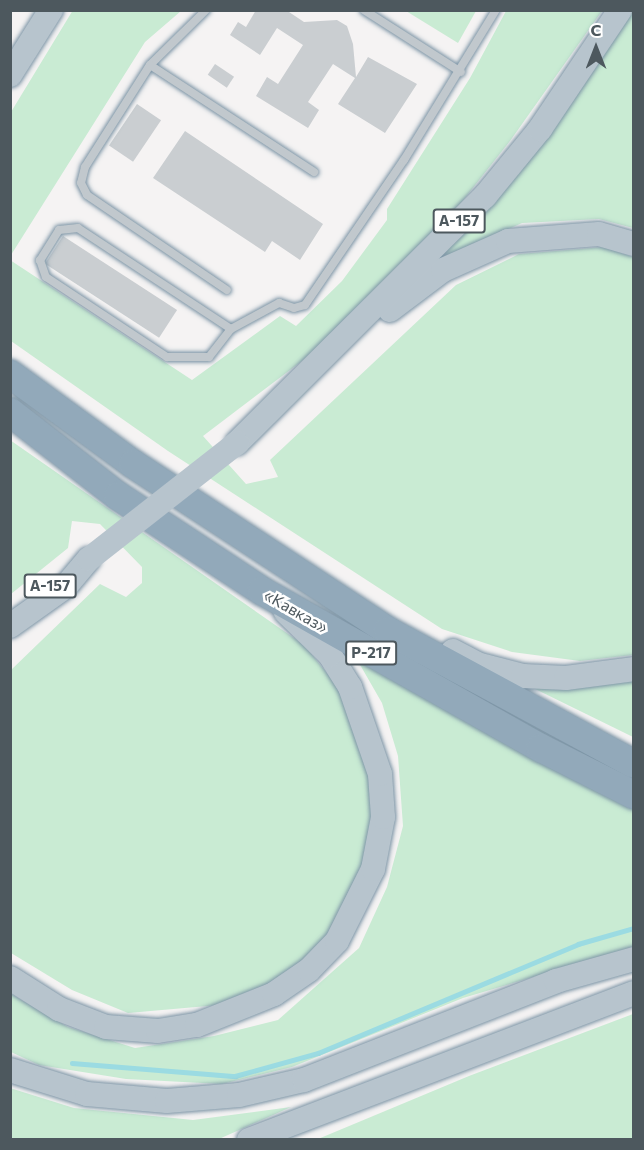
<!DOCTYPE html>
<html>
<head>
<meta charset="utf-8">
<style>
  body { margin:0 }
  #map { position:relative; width:644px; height:1150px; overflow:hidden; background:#f5f3f3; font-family:Commissioner,sans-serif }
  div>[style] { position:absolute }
  .green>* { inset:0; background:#c9ebd3 }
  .stream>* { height:4.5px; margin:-2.25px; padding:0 2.25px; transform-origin:2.25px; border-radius:2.25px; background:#9bdbe2 }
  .building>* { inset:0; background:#caced1; transform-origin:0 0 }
  .roads { filter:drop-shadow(0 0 2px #7d95a6) drop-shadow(0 0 2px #7d95a6) }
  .lane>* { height:8px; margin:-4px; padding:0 4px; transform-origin:4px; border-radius:4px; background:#c1c8cd }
  .primary>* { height:24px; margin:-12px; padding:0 12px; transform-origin:12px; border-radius:12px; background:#b7c4cd }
  .highway>* { height:28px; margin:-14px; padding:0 14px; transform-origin:14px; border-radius:14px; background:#92a9ba }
  .primary-bridge>* { height:24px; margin:-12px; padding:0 12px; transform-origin:12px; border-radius:12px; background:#b7c4cd }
  span { translate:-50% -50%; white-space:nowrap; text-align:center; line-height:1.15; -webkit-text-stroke:5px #fff; paint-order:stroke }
  .shield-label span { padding:2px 4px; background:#fff; border:2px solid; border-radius:4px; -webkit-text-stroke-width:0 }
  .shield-label { font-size:15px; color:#4d585e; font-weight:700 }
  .street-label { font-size:16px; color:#4d585e }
  .frame { position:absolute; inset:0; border:12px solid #4d585e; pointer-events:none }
  .north { position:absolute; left:566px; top:18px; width:60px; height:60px; -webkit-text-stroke:4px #fff; paint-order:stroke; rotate:0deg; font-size:16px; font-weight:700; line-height:24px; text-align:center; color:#4d585e }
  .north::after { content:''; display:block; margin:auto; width:21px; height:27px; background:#4d585e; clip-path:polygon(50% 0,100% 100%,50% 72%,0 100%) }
</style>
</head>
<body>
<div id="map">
  <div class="green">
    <i style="clip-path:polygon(73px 10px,181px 11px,145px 42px,11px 255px,11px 112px)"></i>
    <i style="clip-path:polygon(406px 11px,476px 11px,458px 43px)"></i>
    <i style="clip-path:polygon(506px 11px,602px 11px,510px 141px,438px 232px,327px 342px,203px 436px,246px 484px,278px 477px,270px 460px,456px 285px,519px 254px,603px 247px,633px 257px,633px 655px,580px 661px,512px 652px,442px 629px,168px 451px,11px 341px,10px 260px,192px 380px,280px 316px,296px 326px,342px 281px,387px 220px,387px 209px,470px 78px)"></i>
    <i style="clip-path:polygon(629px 11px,633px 11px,633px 228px,599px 219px,522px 223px,447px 257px,442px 253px)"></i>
    <i style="clip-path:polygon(10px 440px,304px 645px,339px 688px,370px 752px,377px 812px,365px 875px,336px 932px,287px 975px,230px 1004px,128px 1013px,72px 990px,11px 953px,11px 670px,100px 584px,126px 597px,142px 583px,142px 567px,100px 524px,72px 521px,68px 548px,11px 594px)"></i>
    <i style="clip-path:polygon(355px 656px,633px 804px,633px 947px,463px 998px,292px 1067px,222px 1084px,126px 1079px,39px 1065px,11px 1052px,11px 994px,68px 1027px,135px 1048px,214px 1036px,278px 1020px,359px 948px,387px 887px,403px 826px,398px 756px,382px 703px)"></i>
    <i style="clip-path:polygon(633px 678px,633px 737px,525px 684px)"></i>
    <i style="clip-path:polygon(633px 1014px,633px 1139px,318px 1139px,469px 1076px)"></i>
    <i style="clip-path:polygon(10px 1088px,74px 1108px,193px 1120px,291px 1107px,219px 1139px,11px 1139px)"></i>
  </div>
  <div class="stream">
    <i style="left:72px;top:1063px;width:164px;rotate:4.6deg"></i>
    <i style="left:235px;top:1076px;width:86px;rotate:-15.5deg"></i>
    <i style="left:318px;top:1053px;width:282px;rotate:-22.7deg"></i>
    <i style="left:578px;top:944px;width:58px;rotate:-15.9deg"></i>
  </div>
  <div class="building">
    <i style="clip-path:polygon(256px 10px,286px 10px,304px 22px,337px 20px,347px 26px,353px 44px,356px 77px,368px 57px,417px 84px,385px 133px,338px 104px,355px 78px,333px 64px,308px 102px,319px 110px,308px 128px,256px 96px,267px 77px,278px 84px,303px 45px,277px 28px,260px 55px,230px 35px,238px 22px,246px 27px)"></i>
    <i style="left:215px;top:64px;width:23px;height:13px;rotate:34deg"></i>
    <i style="left:137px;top:104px;width:29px;height:50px;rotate:34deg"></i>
    <i style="clip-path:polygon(185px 131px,323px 224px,300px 260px,272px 241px,265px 252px,153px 178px)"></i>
    <i style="left:63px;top:236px;width:136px;height:33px;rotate:33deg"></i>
  </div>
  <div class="roads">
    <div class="lane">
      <i style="left:206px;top:10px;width:78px;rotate:135.5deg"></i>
      <i style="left:150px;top:65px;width:121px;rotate:122.5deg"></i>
      <i style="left:85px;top:167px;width:16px;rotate:104deg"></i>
      <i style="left:81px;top:183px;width:13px;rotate:63deg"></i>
      <i style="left:87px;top:195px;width:169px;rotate:34.2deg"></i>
      <i style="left:364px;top:10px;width:115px;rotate:32.6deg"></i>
      <i style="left:150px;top:65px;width:196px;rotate:33.1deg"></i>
      <i style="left:231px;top:329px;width:183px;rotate:-146.6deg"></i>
      <i style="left:78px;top:228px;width:19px;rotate:174deg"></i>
      <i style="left:59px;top:230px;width:36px;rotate:122deg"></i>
      <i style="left:40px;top:260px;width:18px;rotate:71deg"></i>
      <i style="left:46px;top:277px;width:145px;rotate:33.5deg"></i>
      <i style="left:167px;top:357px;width:42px"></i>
      <i style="left:209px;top:357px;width:36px;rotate:-52deg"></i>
      <i style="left:231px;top:329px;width:55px;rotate:-28.4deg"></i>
      <i style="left:279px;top:303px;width:16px;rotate:18deg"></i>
      <i style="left:294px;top:308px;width:11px;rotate:-15deg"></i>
      <i style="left:305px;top:305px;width:176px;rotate:-55.7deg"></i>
      <i style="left:404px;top:160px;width:176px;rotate:-58.5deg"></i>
    </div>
    <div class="primary">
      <i style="left:10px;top:75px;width:77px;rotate:-57.8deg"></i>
      <i style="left:390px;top:310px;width:66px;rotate:-37deg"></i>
      <i style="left:443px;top:270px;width:71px;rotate:-24deg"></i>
      <i style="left:508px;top:241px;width:91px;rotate:-4.4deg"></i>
      <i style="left:599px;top:234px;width:36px;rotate:16deg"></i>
      <i style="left:237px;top:443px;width:350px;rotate:-44.9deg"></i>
      <i style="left:485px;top:196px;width:87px;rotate:-50.6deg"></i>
      <i style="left:540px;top:129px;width:143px;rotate:-56.1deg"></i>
      <i style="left:10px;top:626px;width:69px;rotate:-35.5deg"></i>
      <i style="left:66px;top:586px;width:35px;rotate:-50deg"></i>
      <i style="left:453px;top:651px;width:27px;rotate:28deg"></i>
      <i style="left:477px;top:664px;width:48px;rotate:14.6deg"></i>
      <i style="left:523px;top:676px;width:43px;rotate:2.7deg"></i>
      <i style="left:566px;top:678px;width:69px;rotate:-7.5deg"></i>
      <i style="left:10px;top:978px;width:58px;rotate:32.3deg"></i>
      <i style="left:59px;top:1009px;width:50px;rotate:21deg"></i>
      <i style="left:106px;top:1027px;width:52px;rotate:4.4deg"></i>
      <i style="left:158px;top:1031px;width:39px;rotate:-9deg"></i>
      <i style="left:197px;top:1025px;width:83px;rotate:-21.9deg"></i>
      <i style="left:274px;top:994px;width:42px;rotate:-34.4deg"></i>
      <i style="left:309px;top:970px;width:40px;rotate:-46deg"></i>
      <i style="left:337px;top:941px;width:80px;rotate:-63.4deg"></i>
      <i style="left:373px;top:869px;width:53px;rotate:-79.1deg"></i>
      <i style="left:383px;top:817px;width:43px;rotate:-94deg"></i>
      <i style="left:380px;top:774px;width:92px;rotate:-109deg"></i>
      <i style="left:350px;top:687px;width:38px;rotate:-122deg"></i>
      <i style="left:330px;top:655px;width:62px;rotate:-135.7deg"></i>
      <i style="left:10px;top:1070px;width:81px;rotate:17.3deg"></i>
      <i style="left:87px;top:1094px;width:80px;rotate:5deg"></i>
      <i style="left:167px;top:1101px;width:72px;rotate:-4.8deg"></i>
      <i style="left:239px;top:1095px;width:67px;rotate:-13deg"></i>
      <i style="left:304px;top:1080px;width:271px;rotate:-21.4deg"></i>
      <i style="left:556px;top:981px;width:81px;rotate:-15.8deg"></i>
      <i style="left:249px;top:1140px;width:412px;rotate:-20.9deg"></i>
    </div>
    <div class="highway">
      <i style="left:10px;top:374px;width:152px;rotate:36.2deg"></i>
      <i style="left:133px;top:464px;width:305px;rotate:33.2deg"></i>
      <i style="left:388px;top:631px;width:280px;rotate:28.4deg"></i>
      <i style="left:10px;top:412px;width:137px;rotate:37.9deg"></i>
      <i style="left:118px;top:496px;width:173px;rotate:33.4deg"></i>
      <i style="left:262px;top:591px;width:320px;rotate:29.4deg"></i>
      <i style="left:541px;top:748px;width:104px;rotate:26.8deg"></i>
    </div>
  </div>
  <div class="primary-bridge">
    <i style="left:89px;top:559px;width:188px;rotate:-38.1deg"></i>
  </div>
  <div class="shield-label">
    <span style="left:459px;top:221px">А-157</span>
    <span style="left:50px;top:586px">А-157</span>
    <span style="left:371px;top:653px">Р-217</span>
  </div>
  <div class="street-label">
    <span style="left:296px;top:611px;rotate:30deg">«Кавказ»</span>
  </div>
  <div class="frame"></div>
  <div class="north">С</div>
</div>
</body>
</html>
